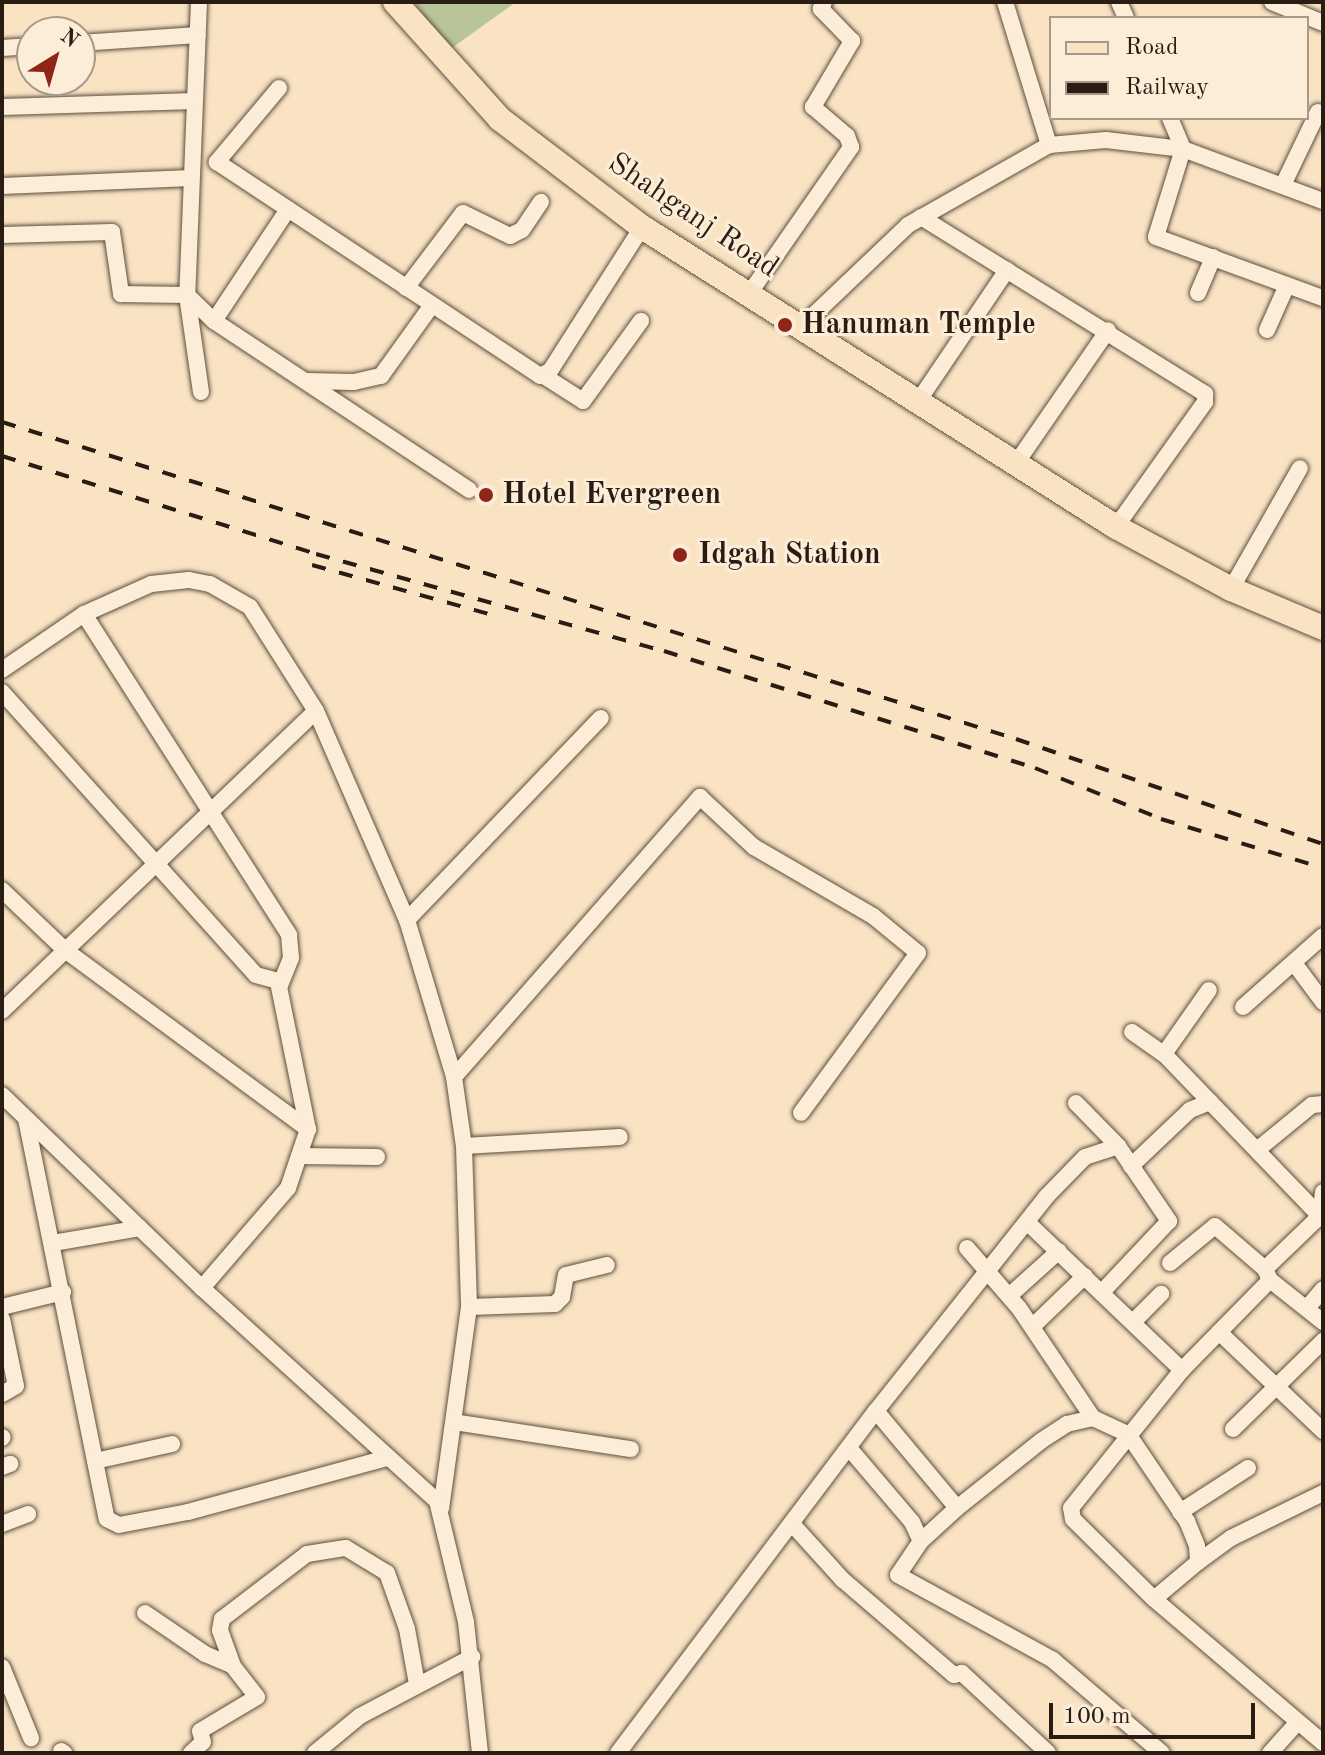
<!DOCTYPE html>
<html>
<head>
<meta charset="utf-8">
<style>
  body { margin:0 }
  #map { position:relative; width:1325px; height:1755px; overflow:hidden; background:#f9e3c3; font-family:"Old Standard TT",serif }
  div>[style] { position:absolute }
  .green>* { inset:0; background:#b8c599 }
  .roads { filter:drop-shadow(0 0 2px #5d4e3f) drop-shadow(0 0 2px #5d4e3f) }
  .street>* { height:16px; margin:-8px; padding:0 8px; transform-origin:8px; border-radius:8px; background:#fbedd8 }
  .primary>* { height:24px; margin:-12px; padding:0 12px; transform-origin:12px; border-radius:12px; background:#f9e3c3 }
  .rail>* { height:4px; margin-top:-2px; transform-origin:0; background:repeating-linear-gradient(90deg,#291d13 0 14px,transparent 0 28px) }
  .dots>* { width:22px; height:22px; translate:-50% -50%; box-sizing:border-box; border:4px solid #fbedd8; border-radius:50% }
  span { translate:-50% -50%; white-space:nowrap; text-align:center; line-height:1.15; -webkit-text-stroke:6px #fbedd8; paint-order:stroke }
  .street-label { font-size:30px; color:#291d13 }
  .poi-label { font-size:30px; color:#291d13; font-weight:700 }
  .left { translate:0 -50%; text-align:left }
  .frame { position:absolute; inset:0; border:4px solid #291d13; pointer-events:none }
  .legend { position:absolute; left:1049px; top:16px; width:260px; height:104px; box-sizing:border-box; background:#fbedd8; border:2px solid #a79a89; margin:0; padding:10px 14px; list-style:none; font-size:24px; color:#291d13 }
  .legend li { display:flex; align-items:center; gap:16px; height:40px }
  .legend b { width:40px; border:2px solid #a79a89 }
  .north { position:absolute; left:16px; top:16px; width:80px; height:80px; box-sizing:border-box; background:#fbedd8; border:2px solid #a79a89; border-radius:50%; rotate:37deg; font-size:22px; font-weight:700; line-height:32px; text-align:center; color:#291d13 }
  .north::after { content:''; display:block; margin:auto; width:28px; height:36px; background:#8f2418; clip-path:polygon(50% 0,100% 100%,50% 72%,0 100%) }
  .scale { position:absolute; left:1049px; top:1703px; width:206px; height:36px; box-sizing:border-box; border:4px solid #291d13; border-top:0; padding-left:10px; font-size:24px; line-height:28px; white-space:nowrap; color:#291d13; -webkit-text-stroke:6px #fbedd8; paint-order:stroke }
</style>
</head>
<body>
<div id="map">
  <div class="green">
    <i style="clip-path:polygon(414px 2px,516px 2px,449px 50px)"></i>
  </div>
  <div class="roads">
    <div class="street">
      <i style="left:199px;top:2px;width:293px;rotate:92.3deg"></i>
      <i style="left:187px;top:295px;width:98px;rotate:81.8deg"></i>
      <i style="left:1005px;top:2px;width:150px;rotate:72.9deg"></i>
      <i style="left:1119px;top:2px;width:17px;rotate:66deg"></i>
      <i style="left:1272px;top:2px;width:55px;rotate:22.4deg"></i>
      <i style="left:80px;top:43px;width:118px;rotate:-3.9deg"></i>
      <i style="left:2px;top:48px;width:30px;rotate:-4deg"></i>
      <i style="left:279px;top:88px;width:97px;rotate:130deg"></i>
      <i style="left:217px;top:162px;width:387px;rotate:33.5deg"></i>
      <i style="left:540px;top:376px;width:11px;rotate:-27deg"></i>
      <i style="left:550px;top:371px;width:171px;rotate:-57.4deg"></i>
      <i style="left:2px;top:107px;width:193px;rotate:-1.8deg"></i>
      <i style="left:1170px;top:118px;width:34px;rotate:67deg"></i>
      <i style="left:1183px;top:149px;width:92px;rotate:107.1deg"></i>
      <i style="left:1156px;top:237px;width:178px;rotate:20.1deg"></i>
      <i style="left:1283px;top:185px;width:81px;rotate:-64.4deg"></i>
      <i style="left:2px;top:186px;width:189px;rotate:-2.4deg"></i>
      <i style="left:921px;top:217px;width:335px;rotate:31.9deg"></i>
      <i style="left:1205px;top:394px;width:8px;rotate:90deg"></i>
      <i style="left:1205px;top:402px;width:153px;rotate:125.5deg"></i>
      <i style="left:2px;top:235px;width:110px;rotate:-1.6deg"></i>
      <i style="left:112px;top:232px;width:63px;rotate:81.7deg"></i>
      <i style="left:121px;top:294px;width:66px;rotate:0.9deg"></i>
      <i style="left:187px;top:295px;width:37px;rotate:44deg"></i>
      <i style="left:214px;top:321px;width:306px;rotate:33.5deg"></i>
      <i style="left:406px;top:288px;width:94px;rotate:-52.8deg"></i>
      <i style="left:463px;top:213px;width:52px;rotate:26.1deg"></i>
      <i style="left:510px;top:236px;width:13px;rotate:-27deg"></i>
      <i style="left:522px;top:230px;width:34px;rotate:-56deg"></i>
      <i style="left:1198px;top:293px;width:39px;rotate:-67deg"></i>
      <i style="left:749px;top:294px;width:179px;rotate:-55.2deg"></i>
      <i style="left:851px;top:147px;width:12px;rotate:-110deg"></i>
      <i style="left:847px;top:136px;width:45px;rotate:-139.5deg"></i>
      <i style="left:813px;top:107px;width:77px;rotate:-59.4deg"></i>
      <i style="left:852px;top:41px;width:45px;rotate:-134.1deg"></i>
      <i style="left:821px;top:9px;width:8px;rotate:-67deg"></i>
      <i style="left:214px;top:321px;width:134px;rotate:-56.5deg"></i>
      <i style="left:801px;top:327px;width:148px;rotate:-43.6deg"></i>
      <i style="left:908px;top:225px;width:162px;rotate:-29.6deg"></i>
      <i style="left:1049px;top:145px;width:57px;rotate:-5deg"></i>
      <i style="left:1106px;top:140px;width:78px;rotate:6.7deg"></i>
      <i style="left:1183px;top:149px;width:149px;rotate:20.4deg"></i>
      <i style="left:1267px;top:330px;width:49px;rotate:-66deg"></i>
      <i style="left:544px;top:376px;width:46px;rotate:32.7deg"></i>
      <i style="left:583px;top:401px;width:99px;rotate:-54.1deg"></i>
      <i style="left:306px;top:381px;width:48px;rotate:1.2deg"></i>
      <i style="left:354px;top:382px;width:28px;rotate:-13deg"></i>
      <i style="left:381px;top:376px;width:87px;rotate:-54.3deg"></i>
      <i style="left:919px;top:400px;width:157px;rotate:-55.9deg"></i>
      <i style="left:1017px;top:462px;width:160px;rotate:-55.4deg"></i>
      <i style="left:1231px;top:589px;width:139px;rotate:-60.3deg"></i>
      <i style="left:84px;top:614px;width:381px;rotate:57.4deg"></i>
      <i style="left:289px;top:935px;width:23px;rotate:85deg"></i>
      <i style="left:291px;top:958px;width:31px;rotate:112deg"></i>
      <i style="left:279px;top:987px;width:145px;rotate:78.5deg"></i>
      <i style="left:2px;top:670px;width:99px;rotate:-34.3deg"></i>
      <i style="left:84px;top:614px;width:73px;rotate:-24.1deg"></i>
      <i style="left:151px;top:584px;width:38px;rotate:-6deg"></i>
      <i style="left:189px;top:580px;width:21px;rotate:11deg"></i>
      <i style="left:210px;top:584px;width:46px;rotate:29.9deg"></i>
      <i style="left:250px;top:607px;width:123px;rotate:57.6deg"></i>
      <i style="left:316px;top:711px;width:228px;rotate:66.5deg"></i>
      <i style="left:407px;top:920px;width:164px;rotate:73.3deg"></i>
      <i style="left:454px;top:1077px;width:70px;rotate:81.8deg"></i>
      <i style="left:464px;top:1146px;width:161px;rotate:88.2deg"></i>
      <i style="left:469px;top:1307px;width:203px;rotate:97.9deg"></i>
      <i style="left:2px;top:692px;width:380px;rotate:48.1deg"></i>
      <i style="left:256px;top:975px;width:24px;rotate:15deg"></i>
      <i style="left:2px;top:890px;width:87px;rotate:43.6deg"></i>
      <i style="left:65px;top:950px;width:302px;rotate:36.4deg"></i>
      <i style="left:308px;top:1129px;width:62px;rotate:108.7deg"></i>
      <i style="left:288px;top:1188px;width:132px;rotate:130.7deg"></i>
      <i style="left:407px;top:920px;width:280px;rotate:-46.2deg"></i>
      <i style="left:1294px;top:963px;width:49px;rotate:53.4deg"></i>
      <i style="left:1243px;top:1007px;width:107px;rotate:-41.6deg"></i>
      <i style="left:2px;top:1011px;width:434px;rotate:-43.7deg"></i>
      <i style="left:1132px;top:1032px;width:39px;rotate:35deg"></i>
      <i style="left:1164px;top:1054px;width:225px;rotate:46.1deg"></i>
      <i style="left:1164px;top:1054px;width:78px;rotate:-54.9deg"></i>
      <i style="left:454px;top:1077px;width:373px;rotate:-48.7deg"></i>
      <i style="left:700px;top:797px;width:74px;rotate:42.8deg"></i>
      <i style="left:754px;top:847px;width:138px;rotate:30.1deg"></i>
      <i style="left:873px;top:916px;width:58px;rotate:39.4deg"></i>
      <i style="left:918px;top:953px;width:198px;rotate:126.2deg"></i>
      <i style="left:2px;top:1095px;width:278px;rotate:44deg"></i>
      <i style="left:202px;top:1288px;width:317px;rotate:42.2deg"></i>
      <i style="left:437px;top:1501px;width:124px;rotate:76.5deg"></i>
      <i style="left:466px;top:1622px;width:132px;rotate:83.9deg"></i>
      <i style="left:1076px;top:1103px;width:60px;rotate:45.7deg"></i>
      <i style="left:1118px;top:1146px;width:91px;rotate:55.8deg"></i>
      <i style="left:1169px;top:1221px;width:98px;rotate:133.3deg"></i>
      <i style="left:26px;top:1119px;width:408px;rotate:78.6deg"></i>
      <i style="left:107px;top:1519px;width:13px;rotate:27deg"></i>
      <i style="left:119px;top:1525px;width:70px;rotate:-10.7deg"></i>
      <i style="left:188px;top:1512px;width:206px;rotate:-15.2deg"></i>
      <i style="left:464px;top:1146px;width:156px;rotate:-3.3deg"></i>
      <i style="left:1257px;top:1150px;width:71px;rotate:-39.3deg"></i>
      <i style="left:1312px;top:1105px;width:11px;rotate:-5deg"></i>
      <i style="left:299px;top:1156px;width:78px;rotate:0.7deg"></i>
      <i style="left:1131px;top:1166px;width:81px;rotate:-43.5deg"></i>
      <i style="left:1190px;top:1110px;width:22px;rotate:-22deg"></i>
      <i style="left:1323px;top:1192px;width:24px;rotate:97deg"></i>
      <i style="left:1320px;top:1216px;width:76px;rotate:136.1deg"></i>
      <i style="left:1265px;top:1269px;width:12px;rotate:66deg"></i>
      <i style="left:1270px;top:1280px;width:68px;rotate:38.4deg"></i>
      <i style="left:1028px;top:1223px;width:213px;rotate:43.7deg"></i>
      <i style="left:53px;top:1243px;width:88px;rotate:-9.8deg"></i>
      <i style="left:967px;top:1248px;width:79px;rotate:49.1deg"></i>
      <i style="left:1019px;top:1308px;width:133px;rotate:56.1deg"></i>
      <i style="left:1093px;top:1418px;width:27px;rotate:167deg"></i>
      <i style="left:1067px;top:1424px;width:31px;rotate:147deg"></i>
      <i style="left:1041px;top:1441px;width:107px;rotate:141.4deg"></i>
      <i style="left:957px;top:1508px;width:49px;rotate:137.5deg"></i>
      <i style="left:921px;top:1541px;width:41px;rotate:124.1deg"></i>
      <i style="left:898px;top:1575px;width:177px;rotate:28.7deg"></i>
      <i style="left:1053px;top:1660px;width:143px;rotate:40.5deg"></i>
      <i style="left:1170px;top:1263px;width:58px;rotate:-39.4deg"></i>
      <i style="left:1215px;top:1226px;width:66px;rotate:40.7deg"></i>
      <i style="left:1009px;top:1296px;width:67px;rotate:-42deg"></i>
      <i style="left:2px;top:1307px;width:63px;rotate:-13.8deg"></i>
      <i style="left:469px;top:1307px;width:86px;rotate:-2deg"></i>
      <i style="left:555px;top:1304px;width:10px;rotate:-45deg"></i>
      <i style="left:562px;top:1297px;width:22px;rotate:-80deg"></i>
      <i style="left:566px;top:1275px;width:42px;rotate:-13.7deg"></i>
      <i style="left:1308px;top:1307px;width:23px;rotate:-50deg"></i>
      <i style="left:2px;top:1319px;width:68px;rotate:78.2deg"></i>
      <i style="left:16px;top:1386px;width:16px;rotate:150deg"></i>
      <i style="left:1133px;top:1322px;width:40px;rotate:-45deg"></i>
      <i style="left:1033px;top:1326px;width:72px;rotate:-43.9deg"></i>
      <i style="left:1219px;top:1332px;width:144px;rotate:43.6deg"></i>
      <i style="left:876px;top:1411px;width:126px;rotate:50.1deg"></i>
      <i style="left:1093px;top:1418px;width:38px;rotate:25deg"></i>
      <i style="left:1128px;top:1434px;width:105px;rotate:55.9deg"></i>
      <i style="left:1187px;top:1521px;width:27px;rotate:68deg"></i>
      <i style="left:1197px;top:1546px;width:16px;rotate:86deg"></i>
      <i style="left:1198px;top:1562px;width:57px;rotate:139.9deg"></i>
      <i style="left:1154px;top:1599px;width:222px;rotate:40.4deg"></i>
      <i style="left:454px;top:1422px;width:179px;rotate:8.7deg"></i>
      <i style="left:1233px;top:1429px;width:126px;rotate:-44.4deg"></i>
      <i style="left:2px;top:1438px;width:1px;rotate:-45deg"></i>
      <i style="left:849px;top:1448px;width:97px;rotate:49.6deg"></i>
      <i style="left:912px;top:1522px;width:21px;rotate:65deg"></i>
      <i style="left:95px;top:1461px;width:79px;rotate:-12.4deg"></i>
      <i style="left:2px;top:1467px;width:9px;rotate:-21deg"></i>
      <i style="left:1180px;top:1512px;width:81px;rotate:-32.9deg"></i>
      <i style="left:2px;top:1524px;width:28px;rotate:-21deg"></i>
      <i style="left:794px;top:1526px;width:73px;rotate:47.8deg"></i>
      <i style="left:843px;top:1580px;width:146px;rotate:40.6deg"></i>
      <i style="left:954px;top:1675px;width:8px;rotate:-14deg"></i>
      <i style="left:962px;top:1673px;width:117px;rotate:42.9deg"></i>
      <i style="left:1198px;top:1562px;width:41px;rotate:-36deg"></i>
      <i style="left:1231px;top:1538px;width:102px;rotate:-26.1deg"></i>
      <i style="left:1154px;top:1599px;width:114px;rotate:-135.4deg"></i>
      <i style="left:1073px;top:1519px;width:11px;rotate:-100deg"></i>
      <i style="left:1071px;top:1508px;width:177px;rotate:-51.2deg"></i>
      <i style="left:1182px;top:1370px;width:126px;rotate:-45.6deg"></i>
      <i style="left:145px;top:1613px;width:73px;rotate:34.3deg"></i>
      <i style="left:205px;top:1654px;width:30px;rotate:23deg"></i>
      <i style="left:2px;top:1667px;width:77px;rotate:67.8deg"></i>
      <i style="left:61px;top:1751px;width:4px;rotate:34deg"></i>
      <i style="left:191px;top:1753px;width:16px;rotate:-43deg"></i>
      <i style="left:203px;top:1742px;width:11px;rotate:-105deg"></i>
      <i style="left:200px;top:1731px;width:66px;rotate:-30.8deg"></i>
      <i style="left:257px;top:1697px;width:39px;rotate:-128deg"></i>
      <i style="left:233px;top:1666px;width:38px;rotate:-110deg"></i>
      <i style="left:220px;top:1630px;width:11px;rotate:-80deg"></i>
      <i style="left:222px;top:1619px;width:107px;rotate:-37.4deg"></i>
      <i style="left:307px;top:1554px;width:39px;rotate:-9deg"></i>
      <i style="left:346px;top:1548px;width:48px;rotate:31.4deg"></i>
      <i style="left:387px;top:1573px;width:59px;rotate:70.3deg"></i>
      <i style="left:407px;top:1629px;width:56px;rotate:79.7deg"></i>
      <i style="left:315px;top:1753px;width:58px;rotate:-39.4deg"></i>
      <i style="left:360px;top:1716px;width:127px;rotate:-27.8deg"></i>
      <i style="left:618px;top:1753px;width:428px;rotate:-53deg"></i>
      <i style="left:876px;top:1411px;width:273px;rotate:-51.5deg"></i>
      <i style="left:1046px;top:1197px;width:56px;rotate:-45.7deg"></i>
      <i style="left:1085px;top:1157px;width:35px;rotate:-18deg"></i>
      <i style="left:1270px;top:1753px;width:39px;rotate:-48deg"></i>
    </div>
    <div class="primary">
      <i style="left:395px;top:2px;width:157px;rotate:48.1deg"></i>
      <i style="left:500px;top:119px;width:178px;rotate:37.3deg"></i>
      <i style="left:642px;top:227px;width:561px;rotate:32.33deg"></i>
      <i style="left:1116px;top:527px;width:131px;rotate:28.3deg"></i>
      <i style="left:1231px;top:589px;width:100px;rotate:23deg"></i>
    </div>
  </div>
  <div class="rail">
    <i style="left:2px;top:422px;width:1062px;rotate:17.36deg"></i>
    <i style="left:1016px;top:739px;width:324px;rotate:18.9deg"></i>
    <i style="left:2px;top:456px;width:329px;rotate:17.3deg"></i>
    <i style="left:316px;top:554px;width:361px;rotate:15.6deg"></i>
    <i style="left:664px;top:651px;width:389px;rotate:17.5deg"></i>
    <i style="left:1035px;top:768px;width:136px;rotate:22deg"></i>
    <i style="left:1161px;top:819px;width:169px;rotate:16.8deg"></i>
    <i style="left:312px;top:565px;width:184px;rotate:15.5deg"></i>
  </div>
  <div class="dots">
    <i style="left:785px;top:325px;background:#8f2418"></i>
    <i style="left:486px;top:495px;background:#8f2418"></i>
    <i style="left:680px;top:555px;background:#8f2418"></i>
  </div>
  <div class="street-label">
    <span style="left:693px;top:216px;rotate:34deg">Shahganj Road</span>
  </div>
  <div class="poi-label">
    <span class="left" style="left:801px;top:325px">Hanuman Temple</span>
    <span class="left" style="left:502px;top:495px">Hotel Evergreen</span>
    <span class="left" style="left:698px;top:555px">Idgah Station</span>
  </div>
  <div class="frame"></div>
  <ul class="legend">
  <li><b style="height:10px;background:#f9e3c3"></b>Road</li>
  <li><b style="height:10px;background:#291d13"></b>Railway</li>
  </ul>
  <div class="north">N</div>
  <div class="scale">100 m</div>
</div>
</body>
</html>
